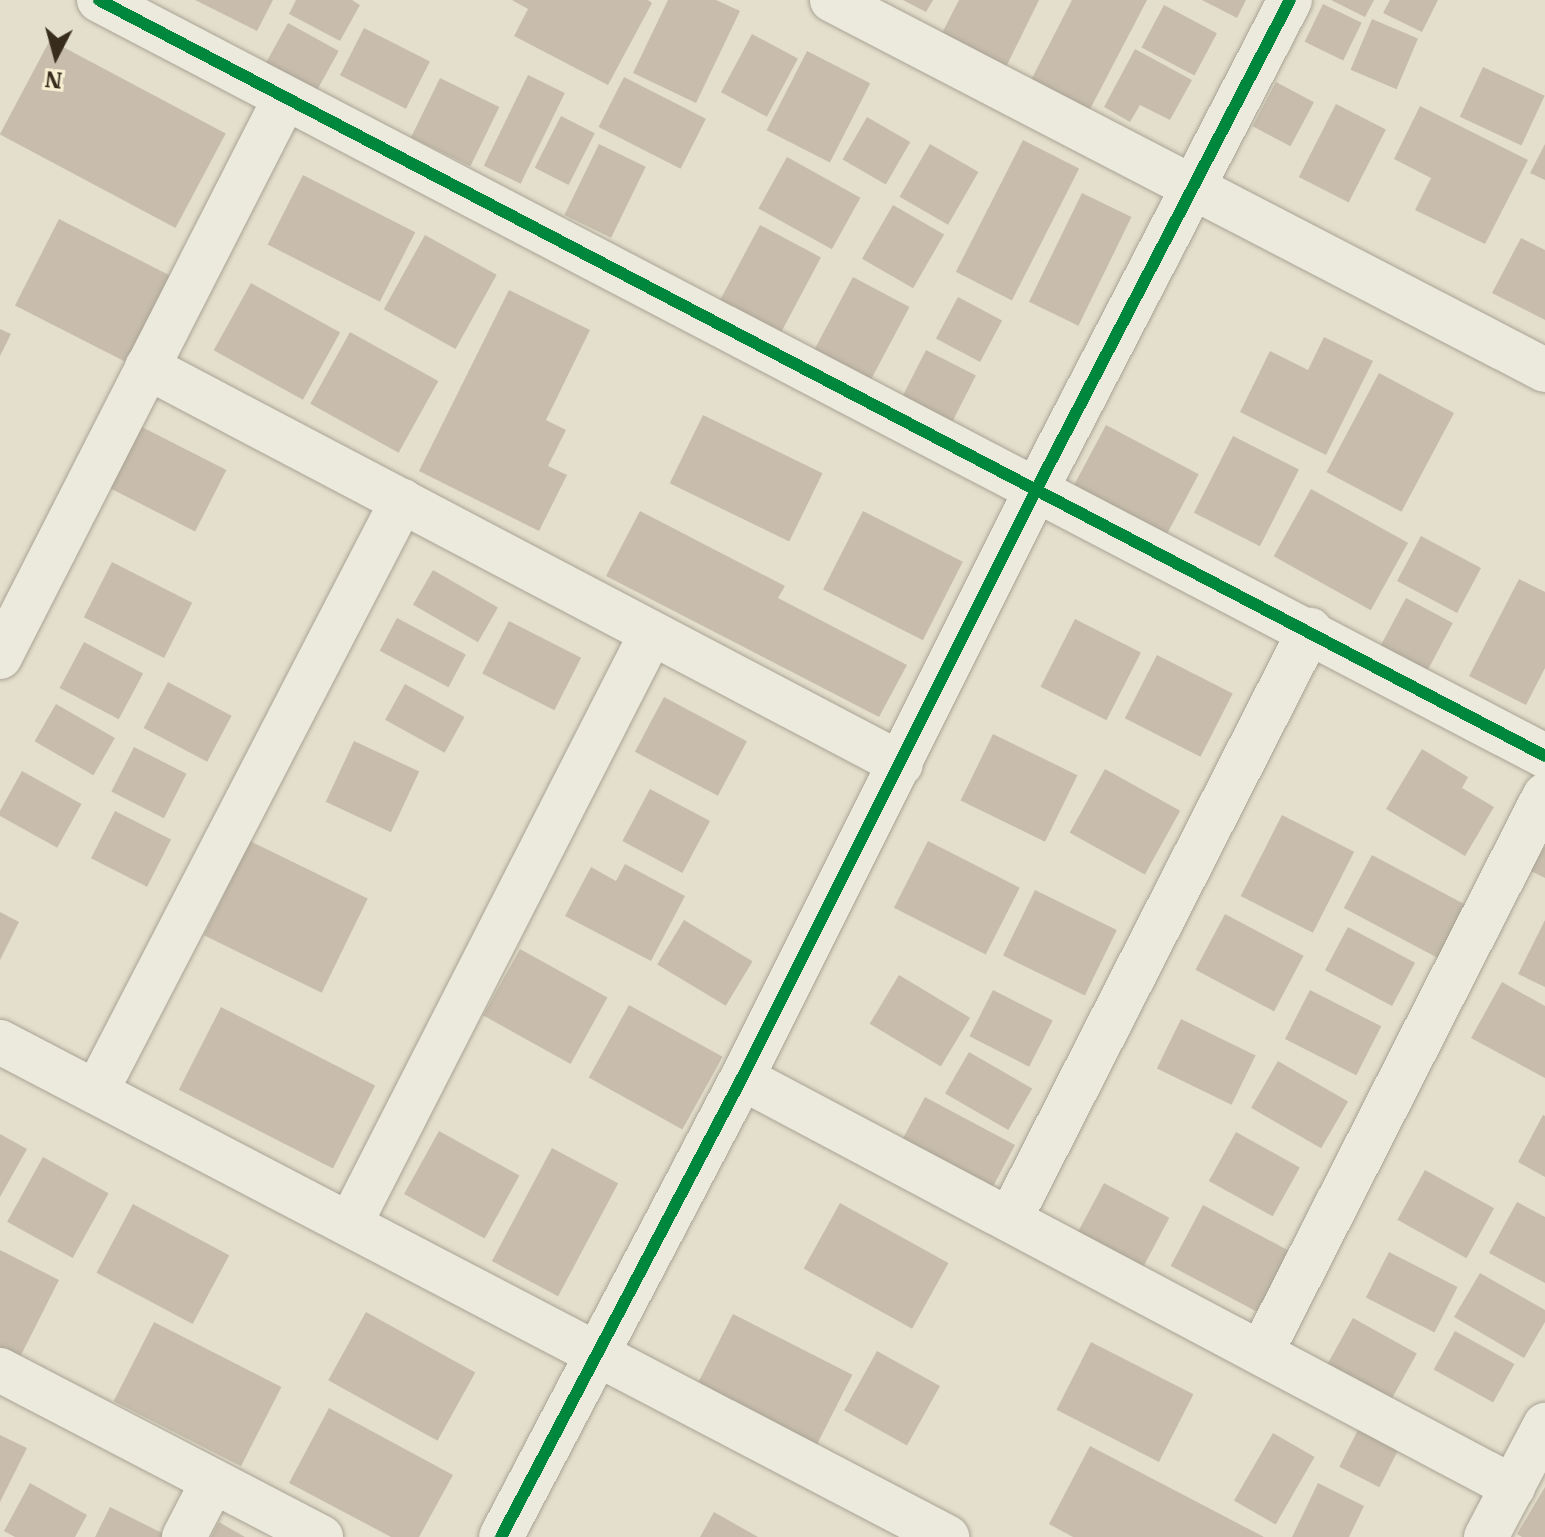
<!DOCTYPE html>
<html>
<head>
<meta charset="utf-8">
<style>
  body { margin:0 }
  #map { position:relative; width:1545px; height:1537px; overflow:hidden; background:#e4dfcc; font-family:"IBM Plex Serif",serif }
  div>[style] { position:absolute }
  .building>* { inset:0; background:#c8bdac; transform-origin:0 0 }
  .roads { filter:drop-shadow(0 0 2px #a9a395) drop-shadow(0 0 2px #a9a395) }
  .minor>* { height:44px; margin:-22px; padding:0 22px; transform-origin:22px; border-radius:22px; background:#ece9dd }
  .cycleway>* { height:12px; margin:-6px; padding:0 6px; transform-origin:6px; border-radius:6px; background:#00873e }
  span { translate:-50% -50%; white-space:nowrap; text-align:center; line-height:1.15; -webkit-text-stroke:8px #f7efd1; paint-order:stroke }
  .north { position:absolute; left:16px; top:16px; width:80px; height:80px; -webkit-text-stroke:6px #f7efd1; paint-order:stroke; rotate:186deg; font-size:22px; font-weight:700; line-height:32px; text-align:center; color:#382c1d }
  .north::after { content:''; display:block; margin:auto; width:28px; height:36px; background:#382c1d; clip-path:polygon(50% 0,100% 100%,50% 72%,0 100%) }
</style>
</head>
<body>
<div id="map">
  <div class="building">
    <i style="clip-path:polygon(195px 0,273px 0,257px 31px)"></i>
    <i style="clip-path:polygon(296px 0,352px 0,360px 5px,340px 41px,289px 14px)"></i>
    <i style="clip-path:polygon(512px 0,648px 0,652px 3px,608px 85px,514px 36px,528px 9px)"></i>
    <i style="clip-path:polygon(668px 0,716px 0,740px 11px,696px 103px,633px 73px)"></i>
    <i style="clip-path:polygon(903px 0,933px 0,926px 12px)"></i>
    <i style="clip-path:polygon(959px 0,1039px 0,1005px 69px,940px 37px)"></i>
    <i style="clip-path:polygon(1072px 0,1147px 0,1088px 113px,1030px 82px)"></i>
    <i style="clip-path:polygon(1202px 0,1246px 0,1237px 18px)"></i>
    <i style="clip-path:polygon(1331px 0,1374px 0,1365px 17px)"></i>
    <i style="clip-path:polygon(1390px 0,1438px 0,1422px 32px,1383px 13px)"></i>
    <i style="left:1323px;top:4px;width:43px;height:42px;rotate:26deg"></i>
    <i style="left:1164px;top:5px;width:60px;height:48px;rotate:28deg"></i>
    <i style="left:1372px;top:19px;width:50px;height:55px;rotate:23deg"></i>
    <i style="left:288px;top:23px;width:58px;height:50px;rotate:29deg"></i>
    <i style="left:364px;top:28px;width:74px;height:53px;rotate:27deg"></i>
    <i style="left:752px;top:34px;width:52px;height:66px;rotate:28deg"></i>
    <i style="left:50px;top:40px;width:199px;height:107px;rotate:28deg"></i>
    <i style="clip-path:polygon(1135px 49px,1192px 80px,1170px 120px,1140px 105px,1130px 122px,1104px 107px)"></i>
    <i style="left:807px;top:51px;width:71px;height:89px;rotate:27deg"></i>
    <i style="left:1483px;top:67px;width:68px;height:55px;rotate:25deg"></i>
    <i style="left:528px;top:75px;width:41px;height:101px;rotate:26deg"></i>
    <i style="left:624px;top:77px;width:92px;height:56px;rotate:27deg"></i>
    <i style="left:440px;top:78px;width:66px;height:66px;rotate:26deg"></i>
    <i style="left:1276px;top:82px;width:43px;height:50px;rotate:28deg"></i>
    <i style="left:1336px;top:104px;width:56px;height:82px;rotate:27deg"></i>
    <i style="clip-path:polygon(1420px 106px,1528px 160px,1485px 244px,1415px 210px,1431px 178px,1394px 159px)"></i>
    <i style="left:561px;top:116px;width:38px;height:58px;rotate:27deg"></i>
    <i style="left:867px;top:117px;width:50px;height:49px;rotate:30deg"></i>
    <i style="left:1023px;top:140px;width:63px;height:148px;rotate:27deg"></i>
    <i style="left:599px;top:144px;width:52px;height:79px;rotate:26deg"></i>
    <i style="left:930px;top:144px;width:56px;height:61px;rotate:30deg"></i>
    <i style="clip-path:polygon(1545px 144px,1545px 180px,1530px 173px)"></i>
    <i style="left:787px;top:157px;width:84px;height:59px;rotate:29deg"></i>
    <i style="left:303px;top:175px;width:126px;height:78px;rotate:27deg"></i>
    <i style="left:1082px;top:193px;width:55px;height:121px;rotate:26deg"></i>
    <i style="left:893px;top:205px;width:59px;height:62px;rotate:30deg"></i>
    <i style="left:59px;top:219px;width:125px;height:97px;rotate:27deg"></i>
    <i style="left:760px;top:225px;width:69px;height:87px;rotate:28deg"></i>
    <i style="left:425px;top:235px;width:82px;height:85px;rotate:29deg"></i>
    <i style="clip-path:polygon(1521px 238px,1545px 250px,1545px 320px,1492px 293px)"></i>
    <i style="left:853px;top:277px;width:64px;height:83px;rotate:28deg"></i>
    <i style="left:251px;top:283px;width:102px;height:77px;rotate:29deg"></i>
    <i style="clip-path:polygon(509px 290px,590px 330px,546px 420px,566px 430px,548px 466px,567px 475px,539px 531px,419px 471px)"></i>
    <i style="left:958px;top:297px;width:50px;height:47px;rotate:28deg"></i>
    <i style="clip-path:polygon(0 329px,11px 334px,0 356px)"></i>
    <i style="left:350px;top:332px;width:101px;height:82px;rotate:29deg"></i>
    <i style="clip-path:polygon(1324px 337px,1373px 361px,1326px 455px,1240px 412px,1270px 351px,1308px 370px)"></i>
    <i style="left:926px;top:350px;width:56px;height:56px;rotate:27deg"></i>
    <i style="left:1379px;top:373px;width:85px;height:112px;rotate:28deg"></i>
    <i style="left:703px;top:415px;width:133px;height:76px;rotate:26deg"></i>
    <i style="left:1106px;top:425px;width:105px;height:79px;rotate:28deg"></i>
    <i style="left:140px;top:426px;width:97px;height:69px;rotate:27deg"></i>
    <i style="left:1233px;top:436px;width:74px;height:86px;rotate:27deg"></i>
    <i style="left:1311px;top:489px;width:111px;height:77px;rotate:29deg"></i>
    <i style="clip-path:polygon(640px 511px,785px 586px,778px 598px,907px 665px,879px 717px,606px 576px)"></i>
    <i style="left:863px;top:511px;width:112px;height:88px;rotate:27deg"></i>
    <i style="left:1421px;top:536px;width:68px;height:51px;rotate:28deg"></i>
    <i style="left:112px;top:562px;width:90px;height:62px;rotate:27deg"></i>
    <i style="left:433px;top:570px;width:75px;height:40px;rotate:30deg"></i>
    <i style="clip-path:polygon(1519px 579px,1545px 592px,1545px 668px,1526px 705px,1469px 676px)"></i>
    <i style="left:1406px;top:598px;width:53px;height:59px;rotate:28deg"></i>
    <i style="left:397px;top:618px;width:78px;height:37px;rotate:28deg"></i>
    <i style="left:1075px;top:619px;width:74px;height:76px;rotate:27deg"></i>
    <i style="left:509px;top:621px;width:81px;height:59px;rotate:27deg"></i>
    <i style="left:84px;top:642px;width:67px;height:52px;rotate:28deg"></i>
    <i style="left:1157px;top:655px;width:85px;height:71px;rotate:27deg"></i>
    <i style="left:168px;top:682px;width:72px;height:52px;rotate:28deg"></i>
    <i style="left:405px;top:684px;width:68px;height:41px;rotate:29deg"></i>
    <i style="left:664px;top:697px;width:94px;height:62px;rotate:28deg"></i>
    <i style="left:56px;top:704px;width:68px;height:43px;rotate:30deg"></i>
    <i style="left:993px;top:734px;width:94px;height:74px;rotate:26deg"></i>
    <i style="left:354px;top:741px;width:72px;height:67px;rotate:25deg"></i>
    <i style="left:134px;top:747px;width:59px;height:50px;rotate:27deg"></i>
    <i style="clip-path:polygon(1422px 749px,1468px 777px,1462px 788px,1494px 807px,1465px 856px,1386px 809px)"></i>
    <i style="left:1105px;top:769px;width:86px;height:73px;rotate:29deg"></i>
    <i style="left:22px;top:771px;width:68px;height:50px;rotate:29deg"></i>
    <i style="left:650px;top:789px;width:68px;height:59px;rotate:28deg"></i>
    <i style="left:115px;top:811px;width:63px;height:53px;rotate:27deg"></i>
    <i style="left:1282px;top:815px;width:81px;height:91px;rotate:27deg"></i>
    <i style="left:250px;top:841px;width:131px;height:105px;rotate:26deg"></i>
    <i style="left:928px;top:841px;width:103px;height:75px;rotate:27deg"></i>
    <i style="clip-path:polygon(1545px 846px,1545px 878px,1531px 871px)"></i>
    <i style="left:1372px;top:855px;width:107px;height:60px;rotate:28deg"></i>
    <i style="clip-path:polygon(625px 864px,685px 896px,651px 961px,565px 916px,591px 867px,616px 881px)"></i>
    <i style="left:1035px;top:890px;width:91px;height:73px;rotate:26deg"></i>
    <i style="clip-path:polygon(0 912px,19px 922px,0 960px)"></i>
    <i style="left:1225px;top:914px;width:89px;height:63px;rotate:28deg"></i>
    <i style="left:684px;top:920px;width:80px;height:52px;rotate:31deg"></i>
    <i style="clip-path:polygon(1545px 920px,1545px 987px,1518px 974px)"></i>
    <i style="left:1348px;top:927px;width:76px;height:49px;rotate:28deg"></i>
    <i style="left:520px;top:949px;width:100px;height:76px;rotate:29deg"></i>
    <i style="left:899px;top:975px;width:83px;height:57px;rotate:31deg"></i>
    <i style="clip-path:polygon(1502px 982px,1545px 1006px,1545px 1078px,1471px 1038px)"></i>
    <i style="left:993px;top:990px;width:67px;height:52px;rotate:27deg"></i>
    <i style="left:1310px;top:990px;width:80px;height:55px;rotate:27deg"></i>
    <i style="left:629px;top:1005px;width:107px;height:83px;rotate:29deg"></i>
    <i style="left:221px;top:1007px;width:173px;height:93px;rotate:27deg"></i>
    <i style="left:1181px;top:1019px;width:83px;height:55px;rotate:26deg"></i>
    <i style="left:969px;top:1052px;width:73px;height:48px;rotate:30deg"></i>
    <i style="left:1278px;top:1061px;width:81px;height:54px;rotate:30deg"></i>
    <i style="left:925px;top:1097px;width:102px;height:53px;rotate:28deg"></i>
    <i style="clip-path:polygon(1543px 1115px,1545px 1116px,1545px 1177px,1518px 1162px)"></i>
    <i style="left:439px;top:1131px;width:92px;height:72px;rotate:29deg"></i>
    <i style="left:1236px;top:1132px;width:73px;height:56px;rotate:29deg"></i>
    <i style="clip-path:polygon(0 1134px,27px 1149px,0 1197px)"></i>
    <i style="left:552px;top:1148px;width:75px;height:128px;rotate:28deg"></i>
    <i style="left:43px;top:1157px;width:75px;height:74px;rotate:29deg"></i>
    <i style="left:1425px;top:1170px;width:79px;height:57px;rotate:29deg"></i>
    <i style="left:1104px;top:1183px;width:74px;height:59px;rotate:28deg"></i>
    <i style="clip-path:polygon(1517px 1202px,1545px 1217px,1545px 1283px,1489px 1253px)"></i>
    <i style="left:840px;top:1203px;width:124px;height:75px;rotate:29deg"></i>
    <i style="left:133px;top:1204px;width:109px;height:78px;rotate:28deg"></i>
    <i style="left:1203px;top:1205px;width:100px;height:69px;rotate:28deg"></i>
    <i style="clip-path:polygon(0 1250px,59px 1280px,20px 1357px,0 1347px)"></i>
    <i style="left:1389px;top:1252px;width:77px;height:51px;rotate:27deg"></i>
    <i style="clip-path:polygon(1480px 1273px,1545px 1310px,1545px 1322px,1524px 1358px,1454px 1317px)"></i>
    <i style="left:366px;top:1312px;width:125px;height:78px;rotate:29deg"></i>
    <i style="left:733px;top:1314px;width:134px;height:79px;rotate:27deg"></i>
    <i style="left:1353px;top:1318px;width:73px;height:57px;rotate:29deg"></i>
    <i style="left:154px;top:1322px;width:143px;height:89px;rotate:27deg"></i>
    <i style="left:1455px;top:1331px;width:68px;height:44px;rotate:29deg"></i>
    <i style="left:1091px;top:1342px;width:115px;height:76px;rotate:27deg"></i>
    <i style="left:877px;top:1351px;width:72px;height:68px;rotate:29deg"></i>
    <i style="clip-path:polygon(329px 1408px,453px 1475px,419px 1537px,391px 1537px,289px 1483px)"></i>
    <i style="left:1361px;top:1424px;width:45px;height:48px;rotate:27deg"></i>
    <i style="left:1273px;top:1433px;width:48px;height:78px;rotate:30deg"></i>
    <i style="clip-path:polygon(0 1435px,27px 1448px,0 1502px)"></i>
    <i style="clip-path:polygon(1090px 1446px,1264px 1537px,1073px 1537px,1049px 1524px)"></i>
    <i style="clip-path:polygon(30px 1483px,87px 1515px,75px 1537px,15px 1537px,4px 1531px)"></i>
    <i style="clip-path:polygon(1318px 1483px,1364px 1506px,1349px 1537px,1292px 1537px)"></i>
    <i style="clip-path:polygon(1545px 1487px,1545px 1537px,1522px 1537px,1517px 1534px)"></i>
    <i style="clip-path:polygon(110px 1507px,164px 1534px,162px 1537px,95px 1537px)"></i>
    <i style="clip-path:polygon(714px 1512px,758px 1537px,700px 1537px)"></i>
    <i style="clip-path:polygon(219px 1522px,245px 1537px,211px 1537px)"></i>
  </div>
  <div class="roads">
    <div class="minor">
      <i style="left:99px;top:0;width:1632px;rotate:27.6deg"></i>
      <i style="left:832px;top:0;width:803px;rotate:27.43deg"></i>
      <i style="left:147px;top:367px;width:852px;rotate:27.77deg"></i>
      <i style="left:0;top:657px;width:627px;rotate:-62.99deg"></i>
      <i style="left:0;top:1042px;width:1069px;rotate:27.6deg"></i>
      <i style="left:742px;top:1078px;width:873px;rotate:27.95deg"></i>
      <i style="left:96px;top:1092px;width:666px;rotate:-62.63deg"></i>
      <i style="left:1011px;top:1217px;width:659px;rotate:-63.01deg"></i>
      <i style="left:350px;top:1224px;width:662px;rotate:-62.97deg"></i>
      <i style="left:1261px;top:1353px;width:626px;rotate:-63.03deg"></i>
      <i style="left:0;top:1370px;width:362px;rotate:27.5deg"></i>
      <i style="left:184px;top:1537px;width:61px;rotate:-62.6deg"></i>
      <i style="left:501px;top:1537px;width:518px;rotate:-62.3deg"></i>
      <i style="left:742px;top:1078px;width:657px;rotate:-63.43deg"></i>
      <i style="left:1036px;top:490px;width:552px;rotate:-62.6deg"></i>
      <i style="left:1486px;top:1537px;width:127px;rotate:-62.2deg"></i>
    </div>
  </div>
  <div class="cycleway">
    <i style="left:99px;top:0;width:1632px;rotate:27.6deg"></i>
    <i style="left:501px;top:1537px;width:518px;rotate:-62.3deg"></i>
    <i style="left:742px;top:1078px;width:657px;rotate:-63.43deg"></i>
    <i style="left:1036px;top:490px;width:552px;rotate:-62.6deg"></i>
  </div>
  <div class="north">N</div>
</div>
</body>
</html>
